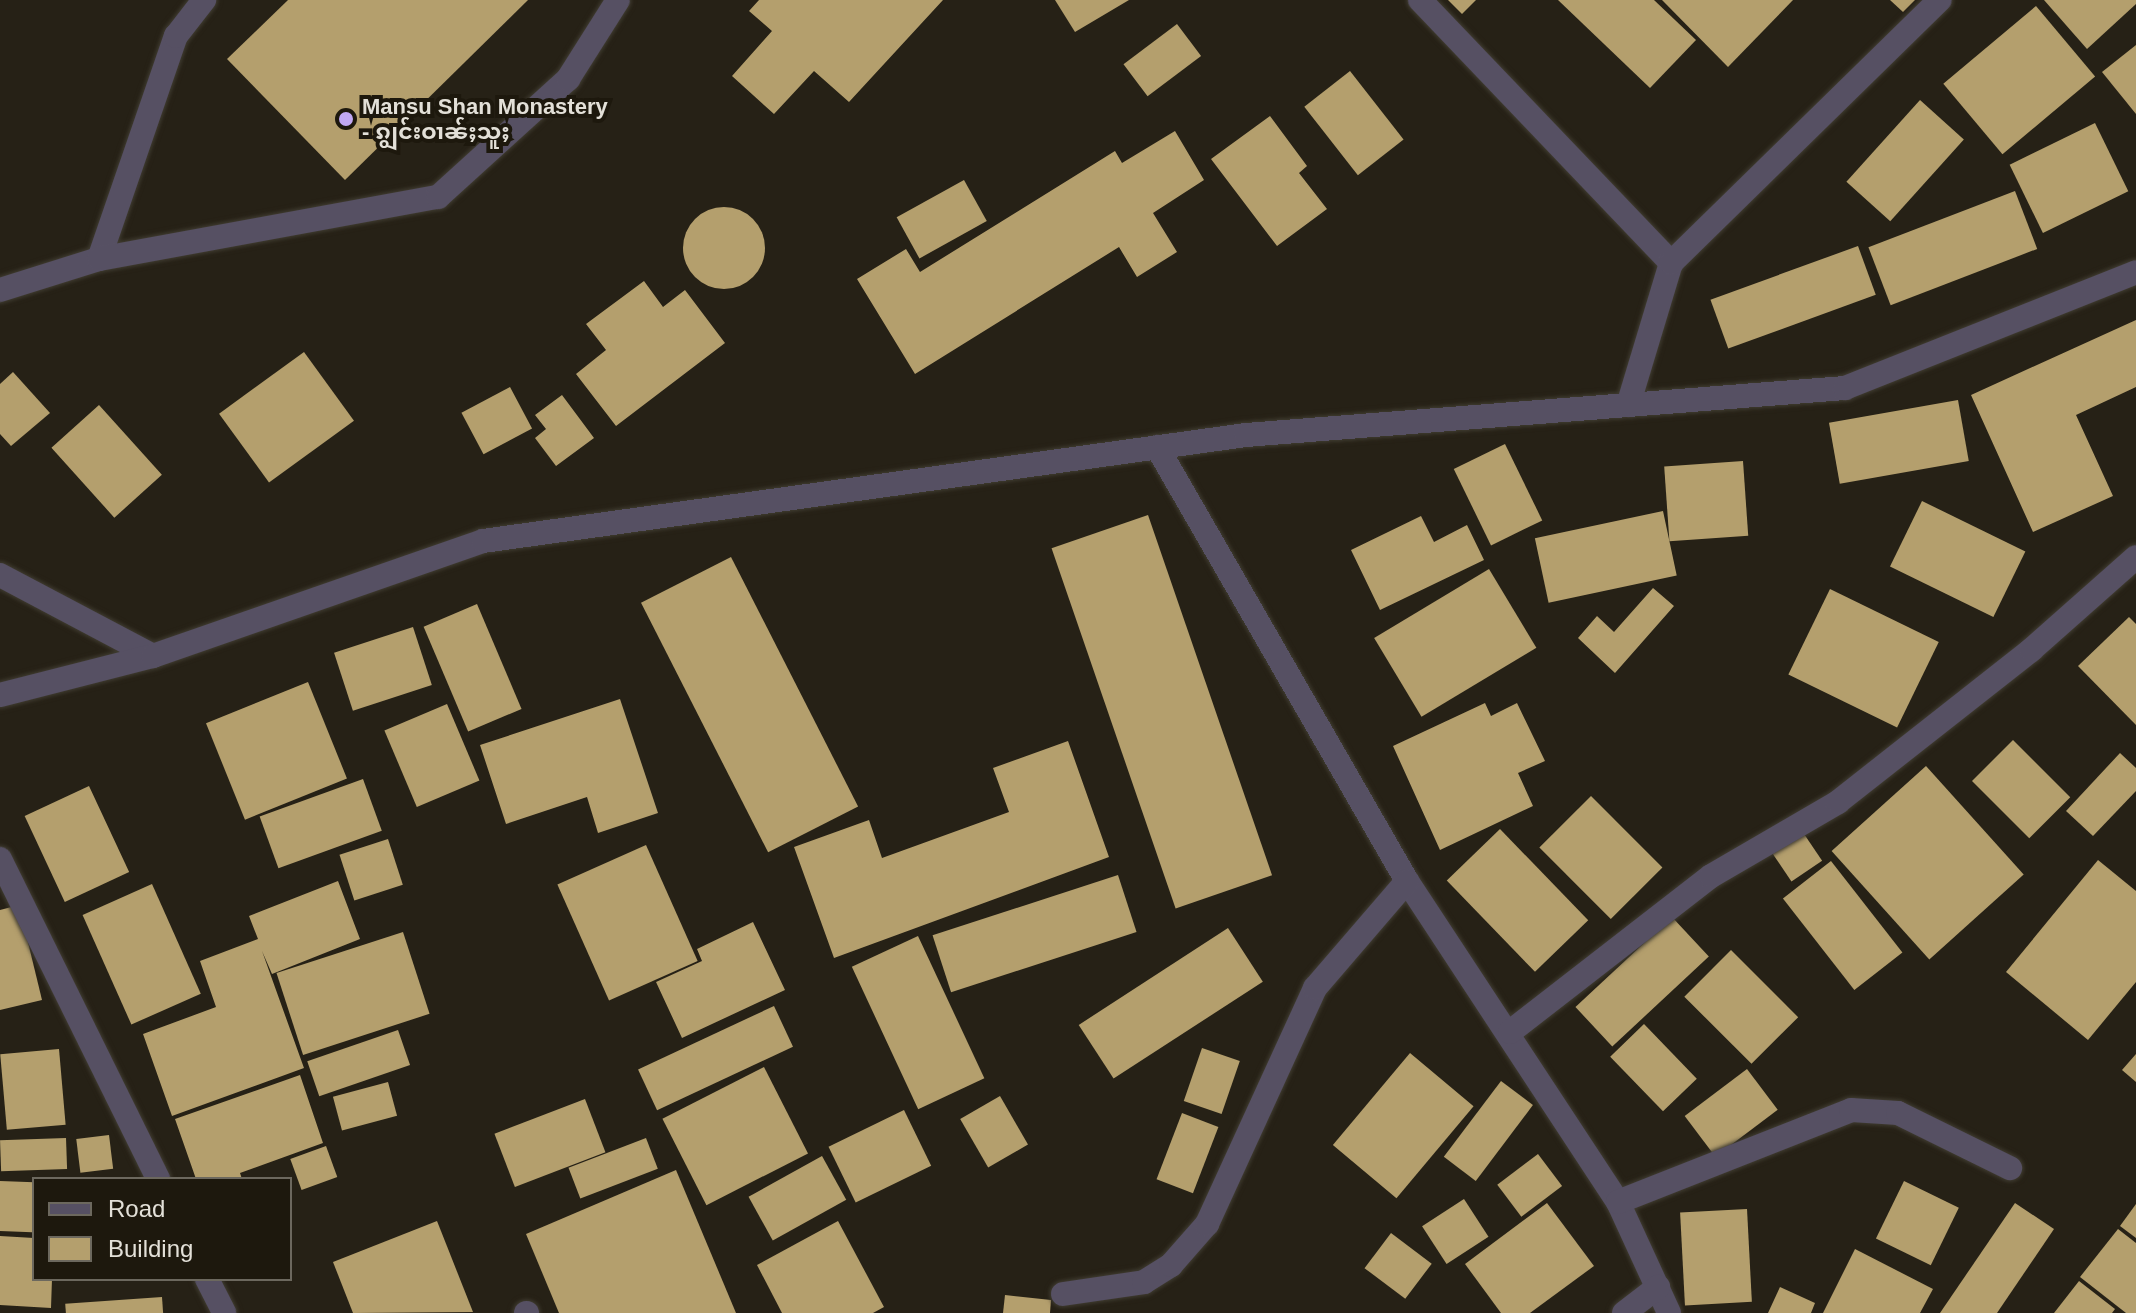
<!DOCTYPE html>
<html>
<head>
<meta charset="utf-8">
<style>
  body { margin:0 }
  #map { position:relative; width:2136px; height:1313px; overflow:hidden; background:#262116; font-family:Helvetica,"Noto Sans Myanmar",sans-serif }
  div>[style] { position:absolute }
  .building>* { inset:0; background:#b49f6d; transform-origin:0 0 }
  .round { border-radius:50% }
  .roads { filter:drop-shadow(0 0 2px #403c31) drop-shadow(0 0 2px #403c31) }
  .service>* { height:24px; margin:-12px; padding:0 12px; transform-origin:12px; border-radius:12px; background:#565063 }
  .minor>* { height:24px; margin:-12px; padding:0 12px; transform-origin:12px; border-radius:12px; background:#565063 }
  .tertiary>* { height:24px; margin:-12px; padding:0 12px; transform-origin:12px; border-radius:12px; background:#565063 }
  .dots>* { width:22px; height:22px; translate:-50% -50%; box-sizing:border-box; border:4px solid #1d180d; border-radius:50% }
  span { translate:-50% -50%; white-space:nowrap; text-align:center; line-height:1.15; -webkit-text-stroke:8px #1d180d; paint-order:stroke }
  .poi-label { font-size:22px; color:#e3e0d8; font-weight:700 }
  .left { translate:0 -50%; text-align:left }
  .legend { position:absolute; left:32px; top:1177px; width:260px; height:104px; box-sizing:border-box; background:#1d180d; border:2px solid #6c685e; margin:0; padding:10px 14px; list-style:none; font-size:24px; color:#e3e0d8 }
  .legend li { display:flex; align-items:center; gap:16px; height:40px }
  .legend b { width:40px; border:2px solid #6c685e }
</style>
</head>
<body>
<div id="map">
  <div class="building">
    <i style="clip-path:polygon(288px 0,528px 0,345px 180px,227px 59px)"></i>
    <i style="clip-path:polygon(759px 0,943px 0,849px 102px,814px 71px,774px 114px,732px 76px,772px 31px,749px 11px)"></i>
    <i style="clip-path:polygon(1055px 0,1129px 0,1075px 32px)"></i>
    <i style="clip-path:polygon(1448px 0,1476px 0,1462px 14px)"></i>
    <i style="clip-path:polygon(1558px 0,1654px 0,1696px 40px,1650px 88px)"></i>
    <i style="clip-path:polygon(1662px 0,1793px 0,1728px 67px)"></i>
    <i style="clip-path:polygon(1890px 0,1915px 0,1903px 12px)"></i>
    <i style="clip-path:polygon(2044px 0,2136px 0,2136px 4px,2087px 49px)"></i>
    <i style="left:2036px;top:6px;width:92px;height:121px;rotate:50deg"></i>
    <i style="left:1177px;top:24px;width:40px;height:67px;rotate:53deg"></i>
    <i style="clip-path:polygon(2136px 45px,2136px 114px,2102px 72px)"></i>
    <i style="left:1350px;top:71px;width:87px;height:58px;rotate:52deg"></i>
    <i style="left:1920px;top:100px;width:59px;height:110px;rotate:42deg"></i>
    <i style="clip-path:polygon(1270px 116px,1307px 166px,1299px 173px,1327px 209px,1277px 246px,1211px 159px)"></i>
    <i style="left:2095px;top:123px;width:76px;height:95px;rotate:64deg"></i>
    <i style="clip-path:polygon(1175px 131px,1204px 180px,1153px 213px,1177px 252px,1137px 277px,1119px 247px,915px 374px,857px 279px,906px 249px,920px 272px,1115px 151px,1122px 163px)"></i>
    <i style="left:964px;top:180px;width:47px;height:77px;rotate:61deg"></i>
    <i style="left:2015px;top:191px;width:62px;height:157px;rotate:69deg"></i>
    <i class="round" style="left:683px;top:207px;width:82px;height:82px"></i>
    <i style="left:1858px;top:246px;width:52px;height:157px;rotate:70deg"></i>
    <i style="clip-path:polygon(644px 281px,663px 307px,685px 290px,725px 343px,616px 426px,576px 374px,606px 350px,586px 324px)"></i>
    <i style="clip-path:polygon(2136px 320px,2136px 387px,2076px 415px,2113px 496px,2033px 532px,1971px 395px)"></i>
    <i style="left:304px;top:352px;width:85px;height:105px;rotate:54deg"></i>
    <i style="clip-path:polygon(13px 372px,50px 413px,11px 446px,0 434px,0 384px)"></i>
    <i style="left:510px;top:387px;width:47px;height:55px;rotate:62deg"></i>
    <i style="clip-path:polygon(562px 395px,594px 438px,556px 466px,535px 438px,546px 429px,535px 415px)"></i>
    <i style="left:1958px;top:400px;width:62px;height:131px;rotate:80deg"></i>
    <i style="left:99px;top:405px;width:94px;height:64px;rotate:48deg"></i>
    <i style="left:1505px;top:444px;width:85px;height:57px;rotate:64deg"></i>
    <i style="left:1743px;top:461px;width:75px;height:79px;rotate:86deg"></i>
    <i style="left:1922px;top:501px;width:115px;height:73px;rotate:26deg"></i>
    <i style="left:1663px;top:511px;width:66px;height:131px;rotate:78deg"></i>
    <i style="left:1148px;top:515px;width:381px;height:102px;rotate:71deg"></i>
    <i style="clip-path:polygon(1421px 516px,1434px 542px,1467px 525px,1484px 560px,1380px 610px,1351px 550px)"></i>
    <i style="left:731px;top:557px;width:280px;height:101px;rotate:63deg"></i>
    <i style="left:1489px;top:569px;width:92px;height:134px;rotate:59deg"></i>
    <i style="clip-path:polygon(1653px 588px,1674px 606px,1615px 673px,1578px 638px,1597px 616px,1614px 632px)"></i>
    <i style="left:1830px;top:589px;width:121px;height:95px;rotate:26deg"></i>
    <i style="left:477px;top:604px;width:114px;height:58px;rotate:67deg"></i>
    <i style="clip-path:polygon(2129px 617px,2136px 624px,2136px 725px,2078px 666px)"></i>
    <i style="left:413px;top:627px;width:61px;height:83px;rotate:72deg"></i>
    <i style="left:308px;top:682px;width:104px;height:110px;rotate:68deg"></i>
    <i style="clip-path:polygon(620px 699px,658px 813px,598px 833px,587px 797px,506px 824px,480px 745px)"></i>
    <i style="clip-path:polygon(1485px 703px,1491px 716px,1517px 703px,1545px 761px,1518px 773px,1533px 806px,1440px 850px,1393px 746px)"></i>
    <i style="left:447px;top:704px;width:83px;height:68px;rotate:67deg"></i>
    <i style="left:2013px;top:740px;width:81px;height:58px;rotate:45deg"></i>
    <i style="clip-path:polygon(1068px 741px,1109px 857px,834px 958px,794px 847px,869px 820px,882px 858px,1009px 812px,993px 768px)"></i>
    <i style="clip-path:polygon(2120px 753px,2136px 768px,2136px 791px,2093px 836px,2066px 811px)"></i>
    <i style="left:1926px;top:766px;width:146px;height:127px;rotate:48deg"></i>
    <i style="left:363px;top:779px;width:55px;height:110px;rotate:70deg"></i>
    <i style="left:89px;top:786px;width:95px;height:71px;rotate:65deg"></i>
    <i style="left:1591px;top:796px;width:101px;height:73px;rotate:45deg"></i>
    <i style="left:1500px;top:829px;width:127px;height:74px;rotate:46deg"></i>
    <i style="left:1802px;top:831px;width:36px;height:37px;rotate:56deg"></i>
    <i style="left:388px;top:839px;width:48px;height:51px;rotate:72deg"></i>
    <i style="left:646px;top:845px;width:127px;height:97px;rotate:66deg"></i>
    <i style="clip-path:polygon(2098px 860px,2136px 891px,2136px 982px,2088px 1040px,2006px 972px)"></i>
    <i style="left:1831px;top:861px;width:116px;height:61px;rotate:52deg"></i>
    <i style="left:1118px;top:875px;width:60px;height:195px;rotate:72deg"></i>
    <i style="clip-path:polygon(338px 881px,360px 939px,272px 974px,262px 951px,304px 1068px,172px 1116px,143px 1034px,216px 1007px,200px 961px,258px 939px,249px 916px)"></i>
    <i style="left:152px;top:884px;width:120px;height:76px;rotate:66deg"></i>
    <i style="clip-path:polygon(19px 905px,42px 1000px,0 1010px,0 910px)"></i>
    <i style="left:1672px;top:917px;width:54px;height:132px;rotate:47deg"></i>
    <i style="clip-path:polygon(753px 922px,785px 990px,682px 1038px,656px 982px,702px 961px,697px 949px)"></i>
    <i style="left:1228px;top:928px;width:64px;height:178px;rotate:57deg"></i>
    <i style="left:403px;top:932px;width:86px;height:133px;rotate:72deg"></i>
    <i style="left:918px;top:936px;width:157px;height:73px;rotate:65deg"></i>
    <i style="left:1731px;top:950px;width:95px;height:66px;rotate:45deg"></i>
    <i style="left:774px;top:1006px;width:45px;height:150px;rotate:65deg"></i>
    <i style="left:1644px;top:1024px;width:76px;height:47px;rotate:46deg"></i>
    <i style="left:398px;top:1030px;width:37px;height:96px;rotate:71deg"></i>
    <i style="left:1202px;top:1048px;width:40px;height:56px;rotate:19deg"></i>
    <i style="left:59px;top:1049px;width:76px;height:59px;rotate:85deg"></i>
    <i style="left:1410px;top:1053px;width:83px;height:120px;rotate:40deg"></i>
    <i style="clip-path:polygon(2136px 1054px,2136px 1082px,2122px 1070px)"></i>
    <i style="left:764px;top:1067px;width:97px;height:114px;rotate:63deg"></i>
    <i style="left:1747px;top:1069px;width:51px;height:78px;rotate:53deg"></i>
    <i style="clip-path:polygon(300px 1075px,323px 1143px,240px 1173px,242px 1179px,196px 1179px,175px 1119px)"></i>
    <i style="left:1501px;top:1081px;width:40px;height:95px;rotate:37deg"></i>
    <i style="left:388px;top:1082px;width:35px;height:57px;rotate:75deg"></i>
    <i style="left:1000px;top:1096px;width:56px;height:46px;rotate:60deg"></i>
    <i style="left:585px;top:1099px;width:57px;height:97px;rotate:69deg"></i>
    <i style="left:904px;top:1110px;width:62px;height:84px;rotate:64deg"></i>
    <i style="left:1182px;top:1113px;width:39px;height:71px;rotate:21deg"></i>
    <i style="left:109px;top:1135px;width:34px;height:33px;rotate:83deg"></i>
    <i style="left:66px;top:1138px;width:31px;height:66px;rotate:88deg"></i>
    <i style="left:646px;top:1138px;width:33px;height:83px;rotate:69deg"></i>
    <i style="left:326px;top:1146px;width:33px;height:38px;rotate:70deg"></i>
    <i style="left:1538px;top:1154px;width:40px;height:51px;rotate:53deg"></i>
    <i style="left:822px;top:1156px;width:50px;height:84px;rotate:61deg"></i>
    <i style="clip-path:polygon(676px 1170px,736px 1313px,559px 1313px,526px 1234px)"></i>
    <i style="left:0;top:1181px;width:34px;height:50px;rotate:2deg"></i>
    <i style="left:1904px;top:1181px;width:61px;height:64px;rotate:26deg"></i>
    <i style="left:1464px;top:1199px;width:45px;height:50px;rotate:57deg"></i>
    <i style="clip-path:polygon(1547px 1203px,1594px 1266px,1530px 1313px,1501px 1313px,1465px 1264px)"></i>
    <i style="clip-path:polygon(2015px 1203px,2054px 1229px,1997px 1313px,1940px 1313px)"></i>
    <i style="clip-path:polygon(2136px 1204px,2136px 1238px,2120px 1226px)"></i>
    <i style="left:1747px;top:1209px;width:93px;height:67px;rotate:87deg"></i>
    <i style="clip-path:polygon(437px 1221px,473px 1312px,353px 1313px,333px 1262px)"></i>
    <i style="clip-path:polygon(838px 1221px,884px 1307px,873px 1313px,782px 1313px,757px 1265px)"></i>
    <i style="clip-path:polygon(2118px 1229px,2136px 1243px,2136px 1313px,2126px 1313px,2080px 1277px)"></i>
    <i style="left:1391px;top:1233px;width:51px;height:44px;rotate:37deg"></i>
    <i style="clip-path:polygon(0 1236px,34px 1238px,34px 1279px,52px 1279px,51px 1308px,0 1305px)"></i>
    <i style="clip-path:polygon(1855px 1249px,1933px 1289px,1920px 1313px,1823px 1313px)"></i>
    <i style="clip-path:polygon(2079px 1281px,2115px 1309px,2112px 1313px,2054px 1313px)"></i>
    <i style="clip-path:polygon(1780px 1287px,1815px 1303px,1811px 1313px,1768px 1313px)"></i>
    <i style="clip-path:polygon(1005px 1295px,1051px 1300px,1050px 1313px,1003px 1313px)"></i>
    <i style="left:162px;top:1297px;width:16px;height:97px;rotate:86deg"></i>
  </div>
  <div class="roads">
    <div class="service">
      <i style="left:99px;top:259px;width:236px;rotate:-71deg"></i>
      <i style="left:176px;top:36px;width:46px;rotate:-52.1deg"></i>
      <i style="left:0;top:290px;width:104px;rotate:-17.4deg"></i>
      <i style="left:99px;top:259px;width:345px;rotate:-10.4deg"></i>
      <i style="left:438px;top:197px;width:176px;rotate:-42.2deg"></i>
      <i style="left:568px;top:79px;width:93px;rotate:-57.7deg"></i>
      <i style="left:526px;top:1313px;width:1px"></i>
    </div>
    <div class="minor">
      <i style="left:1420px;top:0;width:364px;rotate:46.3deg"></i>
      <i style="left:1671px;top:263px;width:148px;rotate:106.8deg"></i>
      <i style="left:1671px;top:263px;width:376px;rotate:-44.4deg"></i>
      <i style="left:1157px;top:447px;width:501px;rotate:60.06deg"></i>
      <i style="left:1407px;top:881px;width:384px;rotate:56.7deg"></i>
      <i style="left:1618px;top:1202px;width:122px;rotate:65.3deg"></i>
      <i style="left:0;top:575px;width:173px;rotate:27.9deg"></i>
      <i style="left:0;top:859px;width:357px;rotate:63.7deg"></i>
      <i style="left:1510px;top:1032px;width:254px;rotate:-37.8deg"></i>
      <i style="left:1711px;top:876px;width:147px;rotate:-30.2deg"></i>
      <i style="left:1838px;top:802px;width:246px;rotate:-38.2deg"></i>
      <i style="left:2031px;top:650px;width:140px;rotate:-41.5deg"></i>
      <i style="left:1618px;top:1202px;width:251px;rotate:-21.5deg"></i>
      <i style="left:1851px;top:1110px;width:47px;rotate:3.7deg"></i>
      <i style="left:1898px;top:1113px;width:125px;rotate:26.2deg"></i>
      <i style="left:207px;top:1279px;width:38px;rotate:63deg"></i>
      <i style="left:1063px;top:1294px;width:82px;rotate:-8.4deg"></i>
      <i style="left:1144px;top:1282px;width:32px;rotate:-32deg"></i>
      <i style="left:1171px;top:1265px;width:55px;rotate:-48.7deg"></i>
      <i style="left:1207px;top:1224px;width:260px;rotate:-65.4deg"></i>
      <i style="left:1315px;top:988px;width:141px;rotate:-49.3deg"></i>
      <i style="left:1624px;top:1313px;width:43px;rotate:-37.4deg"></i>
    </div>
    <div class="tertiary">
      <i style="left:0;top:695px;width:158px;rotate:-14.3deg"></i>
      <i style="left:153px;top:656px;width:349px;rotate:-19.2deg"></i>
      <i style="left:483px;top:541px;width:770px;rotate:-7.91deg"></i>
      <i style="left:1246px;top:435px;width:601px;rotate:-4.49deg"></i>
      <i style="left:1845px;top:388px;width:313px;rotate:-21.7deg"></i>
    </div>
  </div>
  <div class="dots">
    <i style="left:346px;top:119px;background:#c1a8f3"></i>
  </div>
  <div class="poi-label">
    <span class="left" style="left:362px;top:119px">Mansu Shan Monastery<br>- ၵျွင်းဝၢၼ်ႈသူႈ</span>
  </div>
  <ul class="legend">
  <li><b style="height:10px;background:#565063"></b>Road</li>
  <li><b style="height:22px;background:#b49f6d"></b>Building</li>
  </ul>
</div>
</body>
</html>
